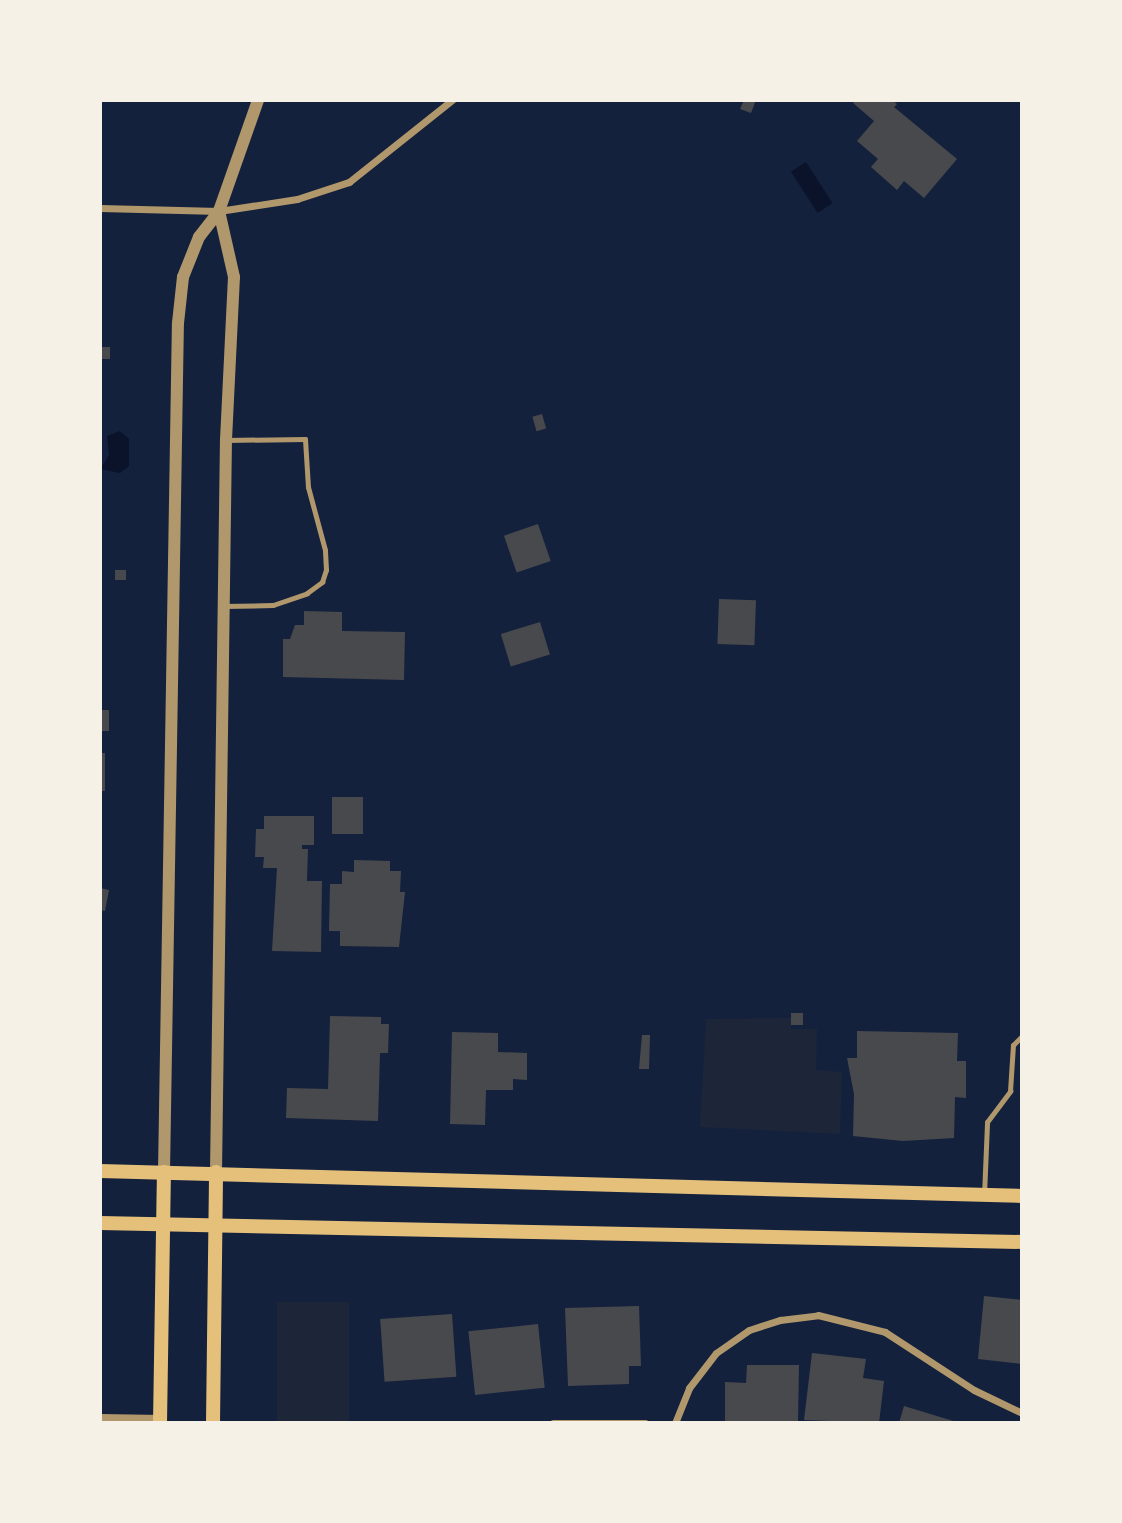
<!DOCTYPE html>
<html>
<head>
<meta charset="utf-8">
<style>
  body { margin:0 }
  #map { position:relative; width:1122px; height:1523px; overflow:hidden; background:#14213d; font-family:"PT Sans Narrow",sans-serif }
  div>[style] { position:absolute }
  .green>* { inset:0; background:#1d2539; transform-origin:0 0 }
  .water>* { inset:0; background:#0b132b; transform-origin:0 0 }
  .building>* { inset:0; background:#48494c; transform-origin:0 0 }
  .service>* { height:5px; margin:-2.5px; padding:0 2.5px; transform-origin:2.5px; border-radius:2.5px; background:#b1986c }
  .minor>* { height:7px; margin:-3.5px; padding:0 3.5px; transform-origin:3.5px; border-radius:3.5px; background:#b1986c }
  .tertiary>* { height:12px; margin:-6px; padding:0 6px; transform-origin:6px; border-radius:6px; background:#b1986c }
  .secondary>* { height:14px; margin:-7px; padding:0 7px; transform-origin:7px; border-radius:7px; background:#e5c07b }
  span { translate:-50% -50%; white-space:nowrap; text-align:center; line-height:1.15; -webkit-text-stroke:5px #f6f1e7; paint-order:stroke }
  .frame { position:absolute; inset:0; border:102px solid #f6f1e7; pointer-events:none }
</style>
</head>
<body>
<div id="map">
  <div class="green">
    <i style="clip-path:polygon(791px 1018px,791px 1029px,817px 1029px,816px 1070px,842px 1072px,840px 1134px,700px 1127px,706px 1019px)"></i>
    <i style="left:277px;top:1302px;width:72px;height:121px"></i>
  </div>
  <div class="water">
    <i style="left:806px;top:162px;width:49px;height:18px;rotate:57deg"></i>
    <i style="clip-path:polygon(120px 431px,129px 439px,129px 466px,120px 473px,100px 469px,109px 455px,107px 436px)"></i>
  </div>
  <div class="building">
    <i style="clip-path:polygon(744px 100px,756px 100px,751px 113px,740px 109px)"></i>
    <i style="clip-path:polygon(856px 100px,892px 100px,897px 104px,894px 107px,957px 159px,924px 198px,904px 181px,897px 190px,871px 167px,878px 159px,857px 141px,874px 121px,853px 103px)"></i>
    <i style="left:1020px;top:100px;width:2px;height:53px"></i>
    <i style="left:100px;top:347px;width:10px;height:12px"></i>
    <i style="left:542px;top:414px;width:15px;height:10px;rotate:74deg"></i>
    <i style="left:538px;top:524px;width:39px;height:36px;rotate:71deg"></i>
    <i style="left:115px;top:570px;width:11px;height:10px"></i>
    <i style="left:719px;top:599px;width:37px;height:45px;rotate:2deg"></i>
    <i style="clip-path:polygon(304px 611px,342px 612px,342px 631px,405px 632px,404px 680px,283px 677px,283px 639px,290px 639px,295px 625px,304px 625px)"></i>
    <i style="left:540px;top:622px;width:34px;height:41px;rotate:73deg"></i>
    <i style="left:100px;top:710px;width:9px;height:21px"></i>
    <i style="left:100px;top:753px;width:5px;height:38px"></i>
    <i style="left:332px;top:797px;width:31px;height:37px"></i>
    <i style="clip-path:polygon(264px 816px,314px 816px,314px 845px,302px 845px,302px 849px,308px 849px,307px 881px,322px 881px,321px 952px,272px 951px,277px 868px,263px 868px,264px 857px,255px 857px,256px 829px,264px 829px)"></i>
    <i style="clip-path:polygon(354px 860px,390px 861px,390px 871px,401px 871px,400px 892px,405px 892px,399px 947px,340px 946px,340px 931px,329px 931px,330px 884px,342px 884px,342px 871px,354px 872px)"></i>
    <i style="clip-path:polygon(100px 888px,109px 890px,105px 911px,100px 910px)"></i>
    <i style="left:791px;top:1013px;width:12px;height:12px"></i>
    <i style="clip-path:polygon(330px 1016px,381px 1017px,381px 1024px,389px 1024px,388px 1053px,380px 1053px,378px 1121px,286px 1118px,287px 1088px,328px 1089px)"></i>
    <i style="clip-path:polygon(857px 1031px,958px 1033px,957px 1061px,966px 1061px,966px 1098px,955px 1097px,954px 1138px,903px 1141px,853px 1136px,854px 1094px,847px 1058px,857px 1058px)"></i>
    <i style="clip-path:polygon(452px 1032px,498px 1033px,498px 1052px,527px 1053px,527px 1080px,513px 1079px,513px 1090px,486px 1090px,485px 1125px,450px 1124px)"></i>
    <i style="clip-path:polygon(642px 1035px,650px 1035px,649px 1069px,639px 1069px)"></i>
    <i style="clip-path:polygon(984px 1296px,1022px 1300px,1022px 1364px,978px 1359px)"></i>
    <i style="clip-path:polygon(639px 1306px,641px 1366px,629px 1366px,629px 1384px,568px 1386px,565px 1308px)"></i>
    <i style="left:452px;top:1314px;width:63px;height:72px;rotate:86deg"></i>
    <i style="left:538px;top:1324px;width:64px;height:70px;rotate:84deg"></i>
    <i style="clip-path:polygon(812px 1353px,866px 1359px,863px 1378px,884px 1381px,879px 1423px,804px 1420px)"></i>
    <i style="clip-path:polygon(747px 1365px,799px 1365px,798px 1423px,725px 1423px,725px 1382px,746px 1383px)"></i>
    <i style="clip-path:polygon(904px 1406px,960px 1423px,899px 1423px)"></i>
  </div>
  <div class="service">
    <i style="left:223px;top:606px;width:50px;rotate:-1.1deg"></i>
    <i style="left:273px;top:605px;width:36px;rotate:-19deg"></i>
    <i style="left:307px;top:593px;width:19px;rotate:-36deg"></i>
    <i style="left:322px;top:582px;width:13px;rotate:-72deg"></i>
    <i style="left:326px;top:570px;width:20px;rotate:-93deg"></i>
    <i style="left:325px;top:550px;width:65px;rotate:-105.1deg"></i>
    <i style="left:308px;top:487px;width:48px;rotate:-93.6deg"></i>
    <i style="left:305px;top:439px;width:79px;rotate:179.3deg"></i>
    <i style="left:984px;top:1195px;width:73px;rotate:-87.6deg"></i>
    <i style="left:987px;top:1122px;width:39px;rotate:-53deg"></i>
    <i style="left:1010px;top:1091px;width:46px;rotate:-86.3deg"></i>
    <i style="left:1013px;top:1045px;width:13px;rotate:-45deg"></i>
  </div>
  <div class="minor">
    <i style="left:100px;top:208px;width:119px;rotate:1.4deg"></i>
    <i style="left:219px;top:211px;width:79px;rotate:-8.7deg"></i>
    <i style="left:297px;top:199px;width:55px;rotate:-18.1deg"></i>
    <i style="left:349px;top:182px;width:132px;rotate:-38.5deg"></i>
    <i style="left:100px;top:1417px;width:61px;rotate:0.9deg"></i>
    <i style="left:553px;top:1423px;width:92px"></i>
    <i style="left:675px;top:1423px;width:38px;rotate:-68deg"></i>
    <i style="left:689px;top:1388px;width:44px;rotate:-52.4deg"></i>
    <i style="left:716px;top:1353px;width:40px;rotate:-34.9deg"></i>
    <i style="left:749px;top:1330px;width:33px;rotate:-18deg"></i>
    <i style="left:780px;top:1320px;width:38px;rotate:-7deg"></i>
    <i style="left:818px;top:1315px;width:69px;rotate:14.2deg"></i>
    <i style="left:885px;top:1332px;width:106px;rotate:33.1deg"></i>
    <i style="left:974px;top:1390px;width:53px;rotate:25.6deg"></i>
  </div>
  <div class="tertiary">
    <i style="left:164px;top:1172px;width:849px;rotate:-89.06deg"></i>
    <i style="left:178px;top:323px;width:46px;rotate:-83.8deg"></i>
    <i style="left:183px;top:277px;width:43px;rotate:-68.2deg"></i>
    <i style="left:199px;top:237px;width:33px;rotate:-52deg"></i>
    <i style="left:219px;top:211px;width:118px;rotate:-70.6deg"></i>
    <i style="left:216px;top:1172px;width:732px;rotate:-89.22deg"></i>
    <i style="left:226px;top:440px;width:163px;rotate:-87.2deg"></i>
    <i style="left:234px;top:277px;width:68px;rotate:-102.8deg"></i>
  </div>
  <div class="secondary">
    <i style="left:100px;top:1171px;width:922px;rotate:1.55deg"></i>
    <i style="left:100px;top:1223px;width:922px;rotate:1.18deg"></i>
    <i style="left:160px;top:1423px;width:251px;rotate:-89.1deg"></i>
    <i style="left:213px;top:1423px;width:251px;rotate:-89.3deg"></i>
  </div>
  <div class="frame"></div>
</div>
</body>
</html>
